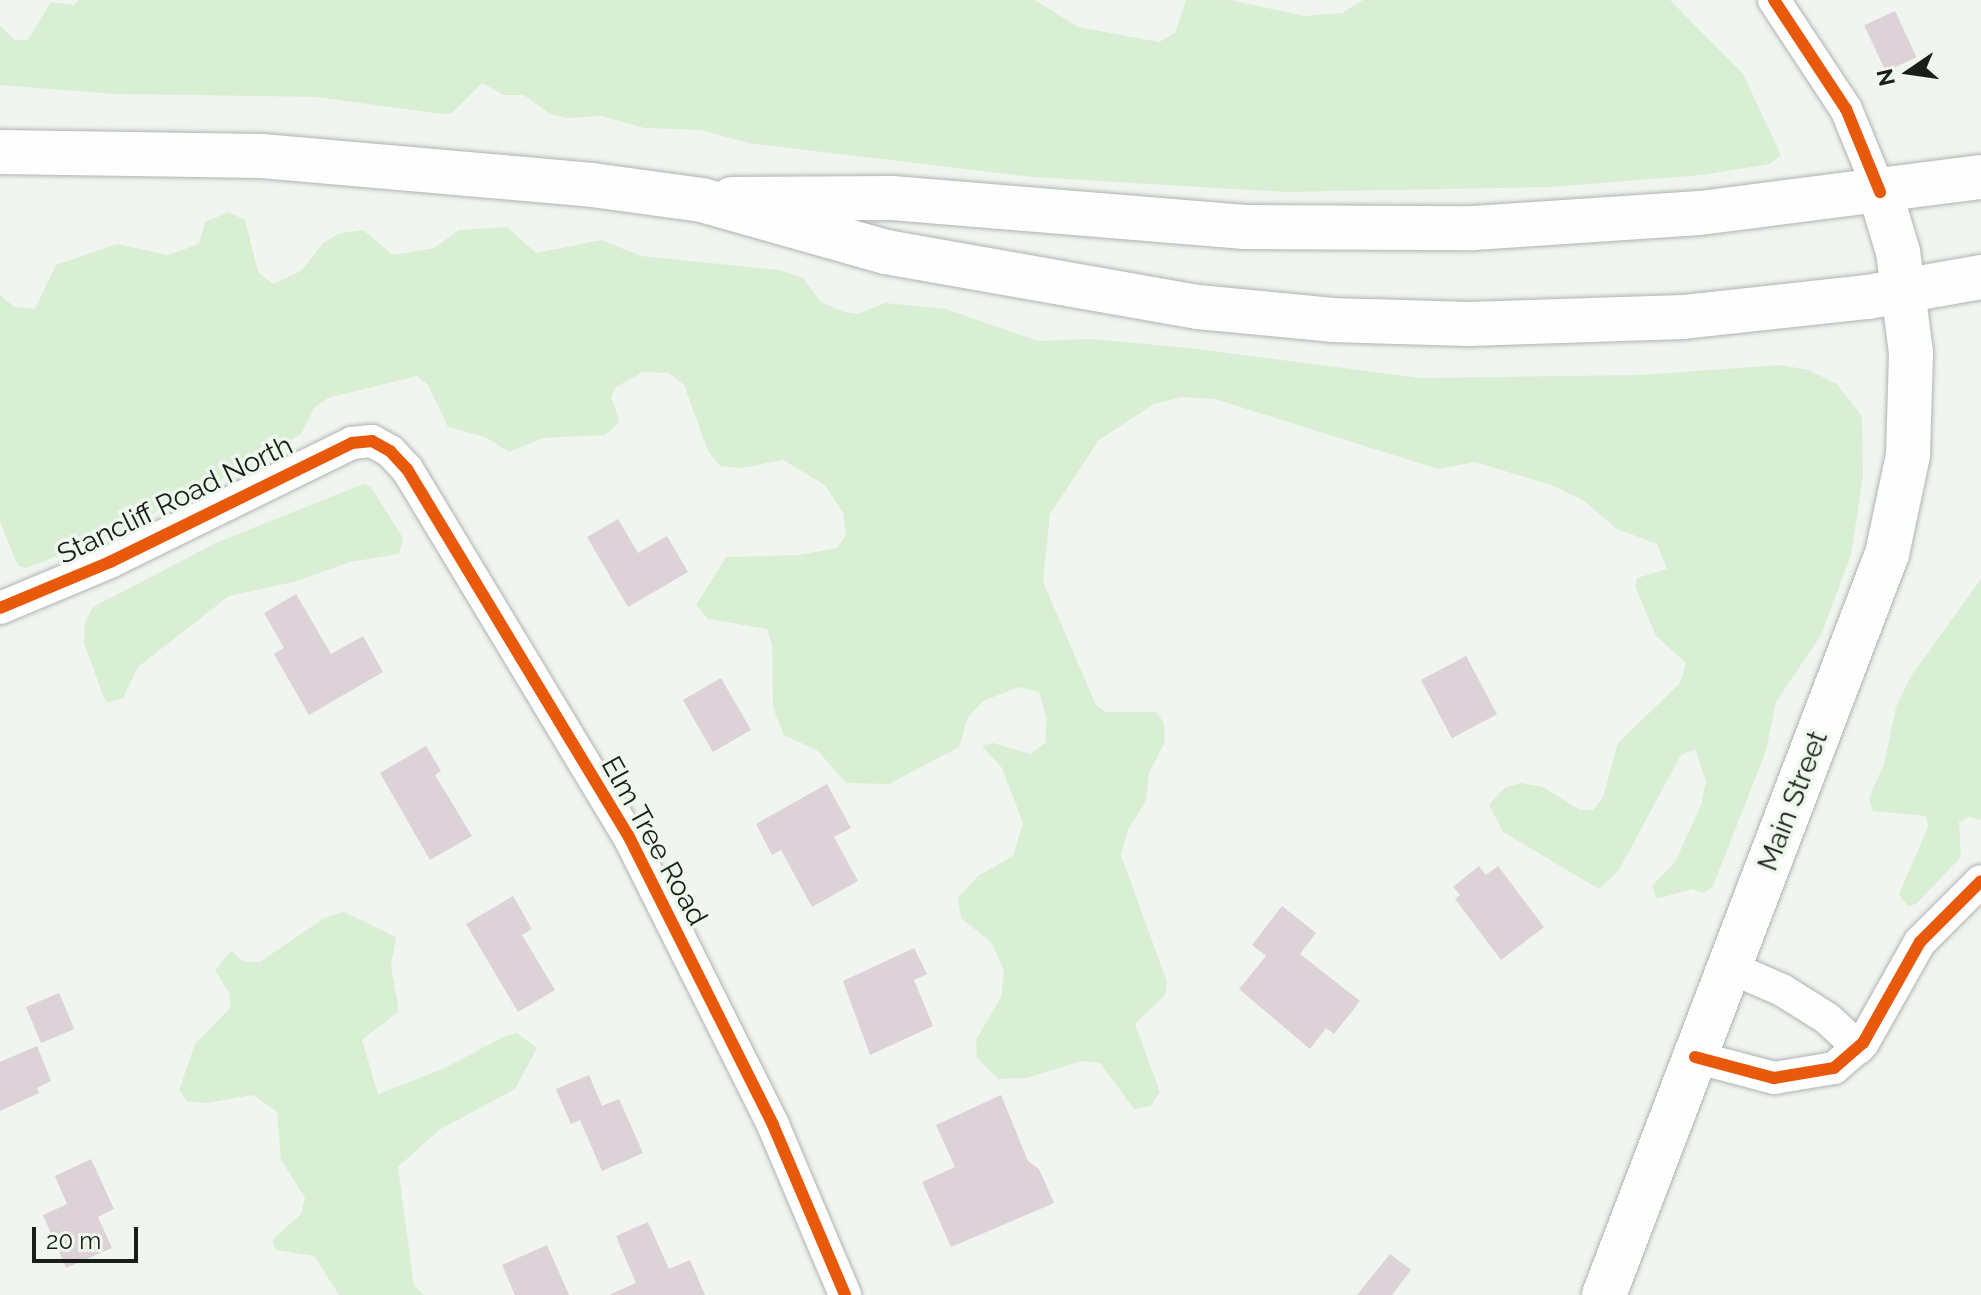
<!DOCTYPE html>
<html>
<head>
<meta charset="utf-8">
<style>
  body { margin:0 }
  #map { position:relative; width:1981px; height:1295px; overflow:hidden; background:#f0f5f0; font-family:Raleway,sans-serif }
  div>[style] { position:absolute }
  .green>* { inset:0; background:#d9efd4 }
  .building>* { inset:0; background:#dcd2d7; transform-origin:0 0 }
  .roads { filter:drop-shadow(0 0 2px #b0b4b0) drop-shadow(0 0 2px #b0b4b0) }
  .street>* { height:32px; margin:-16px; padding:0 16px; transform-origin:16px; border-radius:16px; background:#fdfefd }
  .secondary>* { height:44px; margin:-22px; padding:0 22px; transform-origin:22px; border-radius:22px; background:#fdfefd }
  .primary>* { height:44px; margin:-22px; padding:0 22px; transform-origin:22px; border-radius:22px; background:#fdfefd }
  .cycleway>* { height:12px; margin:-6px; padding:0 6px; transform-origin:6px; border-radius:6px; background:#e8590c }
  span { translate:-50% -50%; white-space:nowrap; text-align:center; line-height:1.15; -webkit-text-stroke:7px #eff8ed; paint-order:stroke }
  .street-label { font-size:28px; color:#1a1e1a }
  .north { position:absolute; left:1869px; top:32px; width:80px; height:80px; -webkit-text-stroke:6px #eff8ed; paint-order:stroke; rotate:257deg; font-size:22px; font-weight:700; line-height:32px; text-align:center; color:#1a1e1a }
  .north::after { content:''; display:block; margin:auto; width:28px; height:36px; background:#1a1e1a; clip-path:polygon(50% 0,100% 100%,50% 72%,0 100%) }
  .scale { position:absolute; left:32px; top:1227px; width:106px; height:36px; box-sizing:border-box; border:4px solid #1a1e1a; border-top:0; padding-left:10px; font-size:24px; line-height:28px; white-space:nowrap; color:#1a1e1a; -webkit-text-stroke:6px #eff8ed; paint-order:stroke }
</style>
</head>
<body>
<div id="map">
  <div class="green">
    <i style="clip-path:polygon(79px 0,1035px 0,1078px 27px,1159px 42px,1175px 33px,1186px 0,1230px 0,1305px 16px,1342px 13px,1363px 0,1670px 0,1743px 74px,1781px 155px,1770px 164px,1702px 175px,1551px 187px,1286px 192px,1032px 177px,748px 143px,701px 130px,644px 128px,601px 116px,567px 118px,550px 114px,524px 95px,504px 95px,482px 83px,452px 113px,441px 114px,317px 97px,114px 94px,0 85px,0 26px,15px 40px,28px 40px,51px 2px,74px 5px)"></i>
    <i style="clip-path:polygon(229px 212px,245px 220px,258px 272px,273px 284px,301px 271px,323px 243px,341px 233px,363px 230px,393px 255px,434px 248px,459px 230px,507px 227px,536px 253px,601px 240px,641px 256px,780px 270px,803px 278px,821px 302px,844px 312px,858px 314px,885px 303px,946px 309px,1038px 341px,1091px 339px,1190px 348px,1421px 378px,1641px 375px,1780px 365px,1809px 370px,1837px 384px,1862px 416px,1863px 476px,1851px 555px,1821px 635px,1776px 702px,1766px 751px,1713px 886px,1704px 893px,1692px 889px,1657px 899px,1652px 886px,1675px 862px,1701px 805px,1706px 781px,1695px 749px,1681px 755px,1619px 870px,1599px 889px,1503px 832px,1489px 805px,1504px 788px,1521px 783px,1543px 787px,1580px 810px,1593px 810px,1603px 797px,1618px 743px,1680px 683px,1686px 663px,1656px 636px,1635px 586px,1637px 578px,1667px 569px,1657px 544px,1617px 529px,1583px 500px,1551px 485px,1475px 462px,1438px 469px,1215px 399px,1182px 397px,1154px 404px,1099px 440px,1050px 514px,1043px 582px,1096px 705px,1106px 712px,1156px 712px,1164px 723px,1165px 742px,1149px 773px,1146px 801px,1128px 830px,1121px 855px,1167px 982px,1165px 995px,1135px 1024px,1160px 1092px,1151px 1106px,1134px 1109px,1100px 1063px,1081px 1061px,1027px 1078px,998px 1079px,977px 1058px,976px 1040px,1001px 997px,1004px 970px,991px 942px,961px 918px,958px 898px,978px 876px,1013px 856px,1023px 823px,1002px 768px,982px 746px,993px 743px,1030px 754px,1045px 743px,1047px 720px,1039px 692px,1019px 687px,983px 701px,968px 717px,959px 747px,889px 784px,846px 783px,818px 751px,784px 735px,773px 708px,772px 645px,767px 629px,708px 619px,696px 605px,726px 557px,799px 555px,837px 548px,846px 535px,843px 513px,825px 485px,783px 460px,742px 468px,720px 466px,708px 451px,684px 385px,669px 373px,643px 372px,616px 387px,611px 397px,620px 422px,605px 435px,543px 438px,509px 452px,485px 437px,448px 427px,428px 385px,417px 376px,328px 398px,315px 407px,301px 434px,251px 465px,110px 535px,27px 568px,18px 566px,0 522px,0 295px,14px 307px,35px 309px,56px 265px,117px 244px,168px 255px,199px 244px,205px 222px)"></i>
    <i style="clip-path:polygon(363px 484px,371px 487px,403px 538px,399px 554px,350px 562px,294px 582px,229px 596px,138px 667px,123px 698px,108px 703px,104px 698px,84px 643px,85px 622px,93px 607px,218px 542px)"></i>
    <i style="clip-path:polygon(1981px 579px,1981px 820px,1969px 817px,1959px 822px,1961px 857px,1916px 904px,1908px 906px,1899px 894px,1928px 827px,1926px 816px,1873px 811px,1869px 798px,1884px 764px,1896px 707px,1911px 676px)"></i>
    <i style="clip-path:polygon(344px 912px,396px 937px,391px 966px,399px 1011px,362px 1040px,378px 1094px,445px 1068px,503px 1037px,517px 1033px,537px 1048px,515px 1089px,439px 1130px,398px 1167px,414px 1286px,425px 1295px,339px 1295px,314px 1256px,276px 1250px,272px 1240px,301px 1214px,305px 1198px,281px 1160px,277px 1112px,253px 1095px,207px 1103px,187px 1101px,179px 1090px,195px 1044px,231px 1007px,229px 993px,215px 970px,231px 951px,244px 962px,260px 962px,324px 918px)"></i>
  </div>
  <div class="building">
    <i style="left:1895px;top:11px;width:51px;height:34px;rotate:65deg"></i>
    <i style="clip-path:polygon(618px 519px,638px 553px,667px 536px,688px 572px,628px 607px,587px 537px)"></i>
    <i style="clip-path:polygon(296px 594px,331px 654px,363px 636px,383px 672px,309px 715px,274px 654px,284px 648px,264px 613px)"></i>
    <i style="left:1466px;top:656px;width:66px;height:51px;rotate:62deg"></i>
    <i style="left:721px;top:678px;width:60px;height:44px;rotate:60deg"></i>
    <i style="clip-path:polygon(426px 746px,441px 771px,435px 775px,472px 836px,430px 860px,380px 773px)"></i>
    <i style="clip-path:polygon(827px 784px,851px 828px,834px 837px,858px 881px,812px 907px,781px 850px,772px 855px,756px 824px)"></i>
    <i style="clip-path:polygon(1479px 866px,1486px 875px,1498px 866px,1544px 927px,1501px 960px,1455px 899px,1460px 895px,1453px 887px)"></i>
    <i style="clip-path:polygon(513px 896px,532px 929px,522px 935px,555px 990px,518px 1012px,466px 924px)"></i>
    <i style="clip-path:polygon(1282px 906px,1316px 933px,1300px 954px,1360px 1001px,1334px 1034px,1326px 1028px,1310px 1049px,1239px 989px,1266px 956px,1252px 945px)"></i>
    <i style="clip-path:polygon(914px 948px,927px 974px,914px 980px,933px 1026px,870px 1055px,843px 981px)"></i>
    <i style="left:59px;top:993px;width:39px;height:36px;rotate:67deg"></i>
    <i style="clip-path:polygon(37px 1046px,51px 1081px,37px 1088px,39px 1093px,0 1111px,0 1062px)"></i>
    <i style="clip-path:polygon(589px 1075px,602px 1106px,619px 1099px,643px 1153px,602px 1171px,580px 1120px,571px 1124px,556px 1089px)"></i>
    <i style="clip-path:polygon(1001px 1095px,1028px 1161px,1039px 1169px,1054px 1203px,951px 1247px,922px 1182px,955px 1167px,936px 1125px)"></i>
    <i style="clip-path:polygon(91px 1159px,114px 1209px,98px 1217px,112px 1248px,66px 1268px,43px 1215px,67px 1204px,55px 1176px)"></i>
    <i style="clip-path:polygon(648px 1222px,669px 1269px,690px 1260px,705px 1295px,609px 1295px,636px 1283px,616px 1236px)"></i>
    <i style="clip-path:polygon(547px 1245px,569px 1295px,515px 1295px,502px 1265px)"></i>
    <i style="clip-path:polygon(1390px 1254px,1411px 1270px,1392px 1295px,1357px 1295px)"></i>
  </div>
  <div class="roads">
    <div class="street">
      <i style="left:1774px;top:0;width:131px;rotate:56.6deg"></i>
      <i style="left:1846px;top:109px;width:90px;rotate:67.7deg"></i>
      <i style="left:0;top:608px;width:119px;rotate:-22.7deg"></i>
      <i style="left:110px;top:562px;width:270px;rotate:-26.2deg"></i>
      <i style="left:352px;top:443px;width:20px;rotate:-6deg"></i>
      <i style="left:372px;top:441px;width:21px;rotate:29deg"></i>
      <i style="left:390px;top:451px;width:25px;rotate:47deg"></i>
      <i style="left:407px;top:469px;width:428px;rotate:58.9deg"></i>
      <i style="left:628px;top:835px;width:324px;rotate:63.4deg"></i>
      <i style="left:773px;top:1125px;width:185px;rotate:67deg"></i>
      <i style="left:1729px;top:967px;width:58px;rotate:23.5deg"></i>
      <i style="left:1782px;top:990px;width:54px;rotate:32.2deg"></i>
      <i style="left:1828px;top:1019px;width:42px;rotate:43.1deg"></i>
      <i style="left:1695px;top:1057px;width:82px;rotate:14.9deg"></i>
      <i style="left:1774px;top:1078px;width:61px;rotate:-9.5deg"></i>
      <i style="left:1834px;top:1068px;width:38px;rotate:-41deg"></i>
      <i style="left:1863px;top:1043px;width:116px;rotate:-60.6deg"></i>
      <i style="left:1920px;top:942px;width:86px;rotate:-45deg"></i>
    </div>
    <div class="secondary">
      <i style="left:1604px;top:1295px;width:793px;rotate:-69.1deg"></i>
      <i style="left:1887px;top:554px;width:101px;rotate:-78deg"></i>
      <i style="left:1908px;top:455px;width:102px;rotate:-88.3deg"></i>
      <i style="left:1911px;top:353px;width:102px;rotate:-97.3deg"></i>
      <i style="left:1898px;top:252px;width:63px;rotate:-106.7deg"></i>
    </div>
    <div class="primary">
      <i style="left:0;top:152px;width:262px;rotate:0.9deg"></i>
      <i style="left:262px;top:156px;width:331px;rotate:5deg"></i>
      <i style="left:592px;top:185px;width:111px;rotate:7.8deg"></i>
      <i style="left:702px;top:200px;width:191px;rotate:15.8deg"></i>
      <i style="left:886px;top:252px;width:317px;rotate:10deg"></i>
      <i style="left:1198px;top:307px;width:135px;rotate:5.5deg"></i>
      <i style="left:1332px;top:320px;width:137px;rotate:1.7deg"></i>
      <i style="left:1469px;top:324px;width:214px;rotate:-1.9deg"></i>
      <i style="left:1683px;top:317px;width:186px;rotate:-6.2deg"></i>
      <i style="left:1868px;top:297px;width:115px;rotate:-10deg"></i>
      <i style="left:732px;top:199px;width:160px;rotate:-0.4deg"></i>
      <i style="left:892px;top:198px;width:354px;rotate:4.7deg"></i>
      <i style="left:1245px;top:227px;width:229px;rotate:0.3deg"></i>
      <i style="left:1474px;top:228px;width:226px;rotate:-3.8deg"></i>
      <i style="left:1700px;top:213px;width:283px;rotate:-7.3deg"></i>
    </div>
  </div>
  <div class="cycleway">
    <i style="left:1774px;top:0;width:131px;rotate:56.6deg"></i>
    <i style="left:1846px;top:109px;width:90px;rotate:67.7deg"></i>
    <i style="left:0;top:608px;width:119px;rotate:-22.7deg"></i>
    <i style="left:110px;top:562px;width:270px;rotate:-26.2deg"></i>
    <i style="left:352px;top:443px;width:20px;rotate:-6deg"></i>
    <i style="left:372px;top:441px;width:21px;rotate:29deg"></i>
    <i style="left:390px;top:451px;width:25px;rotate:47deg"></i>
    <i style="left:407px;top:469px;width:428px;rotate:58.9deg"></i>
    <i style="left:628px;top:835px;width:324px;rotate:63.4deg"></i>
    <i style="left:773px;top:1125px;width:185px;rotate:67deg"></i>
    <i style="left:1695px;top:1057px;width:82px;rotate:14.9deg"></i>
    <i style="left:1774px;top:1078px;width:61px;rotate:-9.5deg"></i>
    <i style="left:1834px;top:1068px;width:38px;rotate:-41deg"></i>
    <i style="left:1863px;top:1043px;width:116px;rotate:-60.6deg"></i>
    <i style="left:1920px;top:942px;width:86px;rotate:-45deg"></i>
  </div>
  <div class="street-label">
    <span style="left:175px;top:500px;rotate:-26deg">Stancliff Road North</span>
    <span style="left:1793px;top:801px;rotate:-69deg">Main Street</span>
    <span style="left:654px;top:841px;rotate:61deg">Elm Tree Road</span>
  </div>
  <div class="north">N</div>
  <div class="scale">20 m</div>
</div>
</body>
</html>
